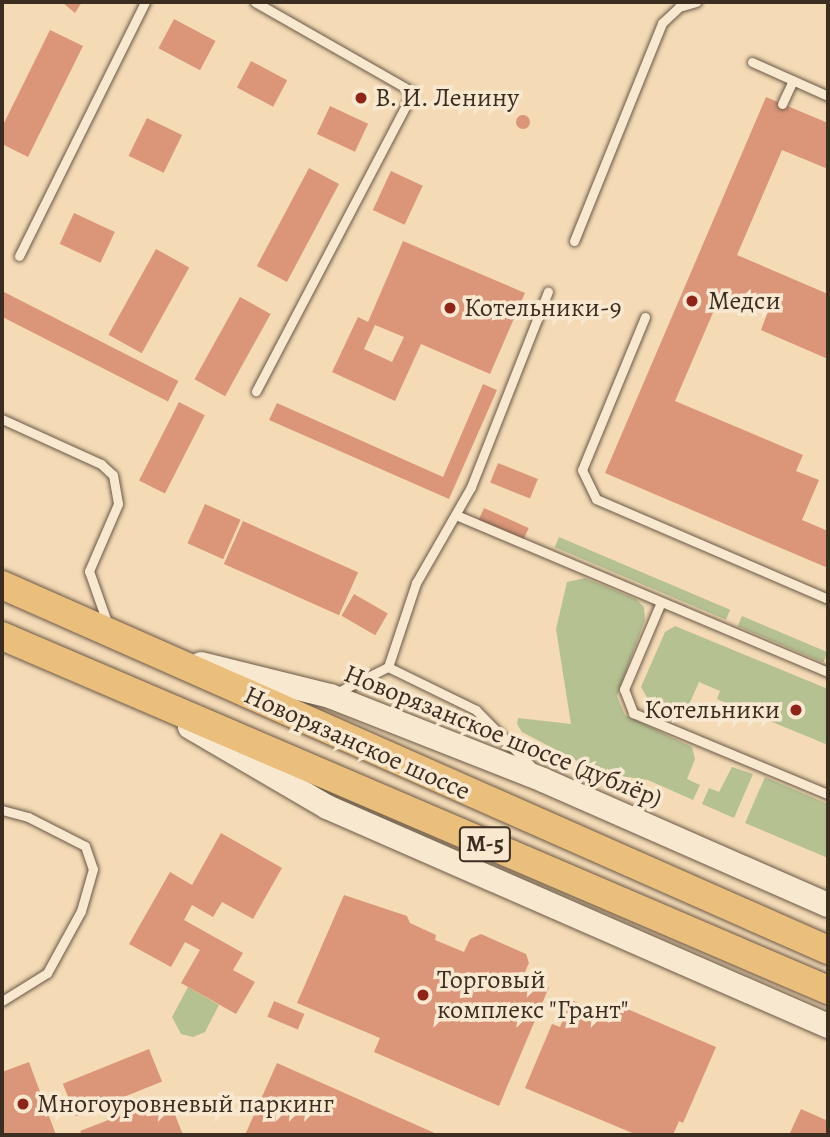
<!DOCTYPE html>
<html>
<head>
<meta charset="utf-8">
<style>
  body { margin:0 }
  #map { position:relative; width:830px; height:1137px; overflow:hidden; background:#f4dbb6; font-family:Alegreya,serif }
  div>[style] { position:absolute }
  .green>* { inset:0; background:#b6c192; transform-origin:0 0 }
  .building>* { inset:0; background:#db9679; transform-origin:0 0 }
  .round { border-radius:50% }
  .roads { filter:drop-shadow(0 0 2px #6a5846) drop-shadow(0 0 2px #6a5846) }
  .service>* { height:9px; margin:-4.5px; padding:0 4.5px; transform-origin:4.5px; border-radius:4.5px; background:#f8e8d0 }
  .secondary>* { height:24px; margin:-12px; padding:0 12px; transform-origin:12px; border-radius:12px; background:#f8e8d0 }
  .trunk>* { height:28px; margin:-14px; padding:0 14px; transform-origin:14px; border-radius:14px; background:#eabe7b }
  .dots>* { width:19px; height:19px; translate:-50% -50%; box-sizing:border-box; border:4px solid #f8e8d0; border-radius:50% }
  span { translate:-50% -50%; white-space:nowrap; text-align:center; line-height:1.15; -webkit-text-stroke:7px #f8e8d0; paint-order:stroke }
  .shield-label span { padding:2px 5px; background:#f8e8d0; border:2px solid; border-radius:5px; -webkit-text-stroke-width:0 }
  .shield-label { font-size:24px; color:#3c2d21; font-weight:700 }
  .poi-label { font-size:26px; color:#3c2d21 }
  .left { translate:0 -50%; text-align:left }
  .right { translate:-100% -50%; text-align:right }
  .street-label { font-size:26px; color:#3c2d21 }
  .frame { position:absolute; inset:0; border:4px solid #3c2d21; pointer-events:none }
</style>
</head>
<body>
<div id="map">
  <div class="green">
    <i style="left:559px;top:537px;width:186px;height:11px;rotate:23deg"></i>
    <i style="clip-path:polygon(585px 578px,636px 599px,644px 607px,645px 620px,617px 696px,625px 715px,692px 747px,695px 759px,687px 779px,700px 785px,693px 800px,648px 780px,600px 773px,522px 732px,517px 724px,518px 718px,571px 724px,556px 629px,567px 582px)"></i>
    <i style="left:742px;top:616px;width:93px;height:11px;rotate:23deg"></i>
    <i style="clip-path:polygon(675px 626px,828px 689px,828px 745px,717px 699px,720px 691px,699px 682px,684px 716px,649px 701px,641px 687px,665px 632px)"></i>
    <i style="clip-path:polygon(732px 767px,753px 774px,734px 818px,702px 804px,709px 788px,719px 792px)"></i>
    <i style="clip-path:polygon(765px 777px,828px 804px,828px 858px,745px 823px)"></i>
    <i style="clip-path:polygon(188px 987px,219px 1005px,205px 1032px,193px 1037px,181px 1034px,172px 1017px)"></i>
  </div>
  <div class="building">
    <i style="clip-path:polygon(62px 2px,82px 2px,75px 13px)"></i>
    <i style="left:174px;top:19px;width:47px;height:33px;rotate:28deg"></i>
    <i style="clip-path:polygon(50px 30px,83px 46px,28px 157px,2px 144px,2px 127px)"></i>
    <i style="left:251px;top:61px;width:41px;height:30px;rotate:28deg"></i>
    <i style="clip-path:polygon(766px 97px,828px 123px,828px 169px,782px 150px,737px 255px,828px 294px,828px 359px,761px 330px,767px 314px,721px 294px,675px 401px,803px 455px,796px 471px,819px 480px,802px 520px,828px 531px,828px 568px,605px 473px)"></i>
    <i style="left:330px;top:106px;width:42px;height:31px;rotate:25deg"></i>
    <i class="round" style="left:516px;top:115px;width:14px;height:14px"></i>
    <i style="left:147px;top:118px;width:39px;height:42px;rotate:26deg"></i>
    <i style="left:309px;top:168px;width:34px;height:111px;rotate:28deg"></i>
    <i style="left:391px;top:171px;width:35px;height:43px;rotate:25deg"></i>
    <i style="left:74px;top:213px;width:45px;height:34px;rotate:25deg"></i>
    <i style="clip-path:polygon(evenodd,403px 241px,525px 293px,490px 374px,421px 344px,395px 401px,332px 372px,358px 317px,368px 322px,403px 241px,375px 325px,404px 337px,392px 362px,364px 349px,375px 325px)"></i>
    <i style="left:156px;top:249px;width:38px;height:98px;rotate:29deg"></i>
    <i style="left:2px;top:291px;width:198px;height:23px;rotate:27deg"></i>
    <i style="left:240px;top:297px;width:35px;height:94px;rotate:29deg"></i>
    <i style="clip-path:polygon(483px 384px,497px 390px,449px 499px,269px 420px,277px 403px,443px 477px)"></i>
    <i style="left:179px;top:402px;width:29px;height:88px;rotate:27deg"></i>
    <i style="left:498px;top:463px;width:43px;height:21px;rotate:22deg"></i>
    <i style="left:205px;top:504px;width:39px;height:43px;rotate:24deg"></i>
    <i style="left:484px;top:508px;width:49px;height:14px;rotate:24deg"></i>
    <i style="left:243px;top:521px;width:126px;height:47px;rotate:24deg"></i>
    <i style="left:354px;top:594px;width:39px;height:25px;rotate:30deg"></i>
    <i style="clip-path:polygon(221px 833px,282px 868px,253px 919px,222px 902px,213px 917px,192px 905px,184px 920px,243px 953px,233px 970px,255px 982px,236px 1014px,181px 983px,200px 950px,185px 942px,171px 967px,129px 944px,170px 872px,192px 885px)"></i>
    <i style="clip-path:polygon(344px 895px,407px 916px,410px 923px,436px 935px,435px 940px,464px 952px,470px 939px,481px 934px,526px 954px,529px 963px,523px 976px,549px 987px,499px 1106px,374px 1052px,380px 1038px,297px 1003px)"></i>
    <i style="clip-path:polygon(571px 1000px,606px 1014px,611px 1002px,716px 1047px,683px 1123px,679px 1121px,673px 1135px,637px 1135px,525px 1088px,552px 1024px,560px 1027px)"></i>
    <i style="left:274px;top:1001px;width:33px;height:17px;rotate:23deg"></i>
    <i style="left:149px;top:1049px;width:35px;height:93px;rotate:68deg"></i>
    <i style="clip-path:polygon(29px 1062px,56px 1135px,2px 1135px,2px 1072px)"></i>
    <i style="clip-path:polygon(277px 1063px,439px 1135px,245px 1135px)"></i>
    <i style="clip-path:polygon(168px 1097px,183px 1135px,82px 1135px,80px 1131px)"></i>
    <i style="clip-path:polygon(801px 1109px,828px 1121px,828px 1135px,789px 1135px)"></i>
  </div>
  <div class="roads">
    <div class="service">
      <i style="left:255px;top:2px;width:182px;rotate:29.7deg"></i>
      <i style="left:413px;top:92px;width:338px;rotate:117.7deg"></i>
      <i style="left:752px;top:62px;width:83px;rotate:24.1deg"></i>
      <i style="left:782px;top:104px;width:26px;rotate:-65deg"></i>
      <i style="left:574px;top:241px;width:235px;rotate:-68deg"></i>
      <i style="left:662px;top:23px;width:23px;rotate:-43deg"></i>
      <i style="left:679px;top:7px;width:18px;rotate:-16deg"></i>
      <i style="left:19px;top:256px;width:284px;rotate:-63.6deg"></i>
      <i style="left:645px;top:317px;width:165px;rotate:112.4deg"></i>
      <i style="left:582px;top:470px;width:32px;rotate:64deg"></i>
      <i style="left:596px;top:499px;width:253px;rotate:23.3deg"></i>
      <i style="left:2px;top:419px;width:109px;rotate:24.4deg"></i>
      <i style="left:101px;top:464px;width:16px;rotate:43deg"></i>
      <i style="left:113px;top:475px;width:29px;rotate:80deg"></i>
      <i style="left:118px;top:504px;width:73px;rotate:113.4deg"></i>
      <i style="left:89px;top:571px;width:57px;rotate:70.6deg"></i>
      <i style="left:456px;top:515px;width:404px;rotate:22.9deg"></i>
      <i style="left:661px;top:602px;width:95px;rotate:113deg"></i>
      <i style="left:624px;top:689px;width:26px;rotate:69deg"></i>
      <i style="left:633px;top:713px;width:211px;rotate:22.6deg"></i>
      <i style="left:388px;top:667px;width:98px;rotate:26deg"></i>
      <i style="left:476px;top:710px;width:78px;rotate:45.5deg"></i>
      <i style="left:332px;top:695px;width:63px;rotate:-26.6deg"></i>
      <i style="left:388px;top:667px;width:89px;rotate:-71.6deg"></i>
      <i style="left:416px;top:583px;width:111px;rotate:-60.2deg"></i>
      <i style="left:471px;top:487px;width:210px;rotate:-68.5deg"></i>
      <i style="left:2px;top:810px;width:27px;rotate:15deg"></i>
      <i style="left:28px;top:817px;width:64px;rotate:27deg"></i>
      <i style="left:85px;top:846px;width:24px;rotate:71deg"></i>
      <i style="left:93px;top:869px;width:44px;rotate:105.9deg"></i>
      <i style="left:81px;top:911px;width:71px;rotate:118.7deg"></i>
      <i style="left:47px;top:973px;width:53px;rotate:148.1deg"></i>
    </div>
    <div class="secondary">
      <i style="left:201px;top:664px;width:133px;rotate:13.9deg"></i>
      <i style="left:330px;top:696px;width:229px;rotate:21.5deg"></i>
      <i style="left:543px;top:780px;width:311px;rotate:23.7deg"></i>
      <i style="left:190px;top:727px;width:159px;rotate:30.3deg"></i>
      <i style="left:327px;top:807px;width:547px;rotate:23.61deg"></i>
    </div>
    <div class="trunk">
      <i style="left:2px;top:585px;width:903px;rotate:23.84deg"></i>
      <i style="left:2px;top:636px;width:899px;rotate:23.2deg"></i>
    </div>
  </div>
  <div class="dots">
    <i style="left:361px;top:98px;background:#8f2418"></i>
    <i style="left:692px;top:301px;background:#8f2418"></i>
    <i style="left:450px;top:308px;background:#8f2418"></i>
    <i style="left:796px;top:710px;background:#8f2418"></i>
    <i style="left:423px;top:995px;background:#8f2418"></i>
    <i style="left:23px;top:1104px;background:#8f2418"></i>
  </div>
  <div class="shield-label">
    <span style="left:485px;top:844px">М-5</span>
  </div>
  <div class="poi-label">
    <span class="left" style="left:375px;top:98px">В. И. Ленину</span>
    <span class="left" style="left:708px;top:301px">Медси</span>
    <span class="left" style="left:464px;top:308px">Котельники-9</span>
    <span class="right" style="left:780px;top:710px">Котельники</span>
    <span class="left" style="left:437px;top:995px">Торговый<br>комплекс "Грант"</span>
    <span class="left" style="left:37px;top:1104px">Многоуровневый паркинг</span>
  </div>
  <div class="street-label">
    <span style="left:503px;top:736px;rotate:22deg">Новорязанское шоссе (дублёр)</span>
    <span style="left:357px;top:743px;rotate:24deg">Новорязанское шоссе</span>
  </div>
  <div class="frame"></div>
</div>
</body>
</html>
